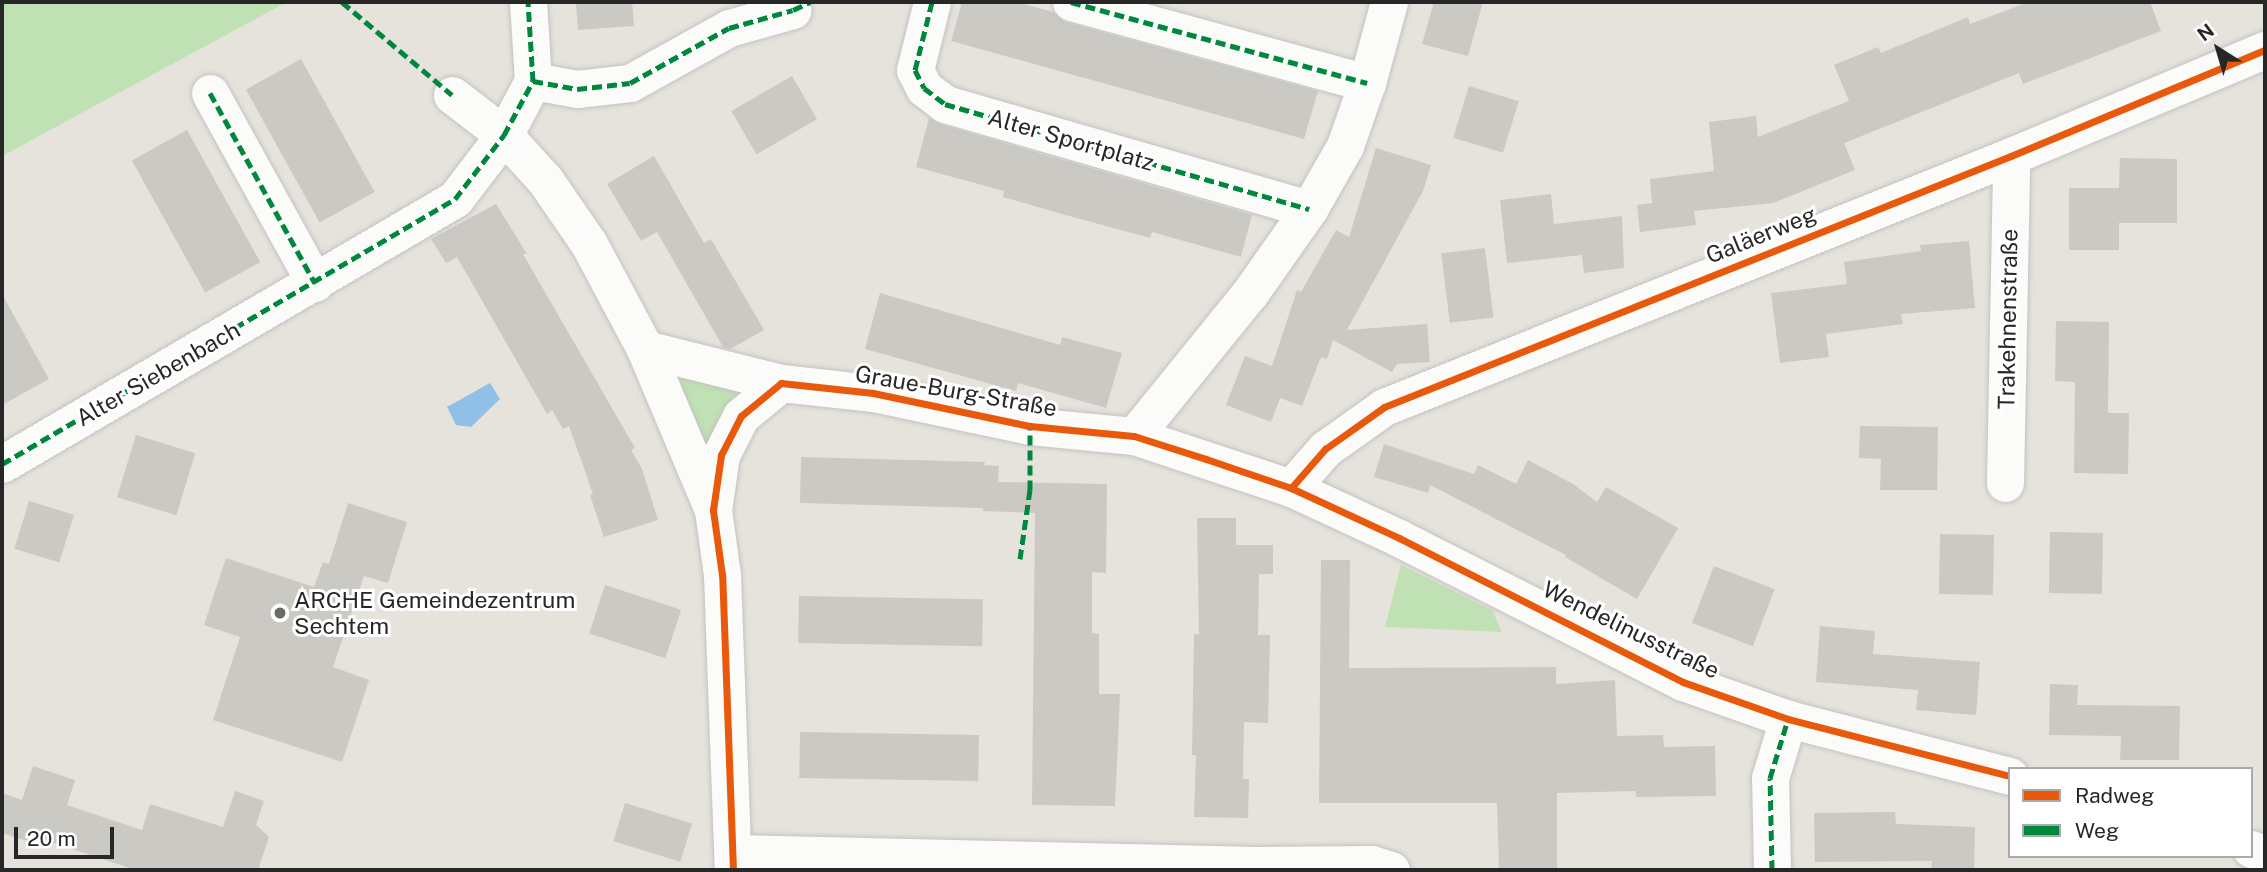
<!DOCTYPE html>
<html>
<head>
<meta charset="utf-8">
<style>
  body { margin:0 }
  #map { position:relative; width:2267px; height:872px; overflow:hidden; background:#e6e3dc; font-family:"Public Sans",sans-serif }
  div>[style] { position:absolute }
  .green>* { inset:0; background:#c0e1b4 }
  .water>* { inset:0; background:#90c0e7 }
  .building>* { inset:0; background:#cbc9c3; transform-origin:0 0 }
  .roads { filter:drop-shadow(0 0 2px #c3c2c2) drop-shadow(0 0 2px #c3c2c2) }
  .minor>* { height:37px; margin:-18.5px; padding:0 18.5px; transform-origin:18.5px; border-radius:18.5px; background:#fbfbfa }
  .quiet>* { height:5px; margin-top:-2.5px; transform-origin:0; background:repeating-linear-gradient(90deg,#00873e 0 10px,transparent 0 15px) }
  .cycleway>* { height:7px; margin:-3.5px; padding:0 3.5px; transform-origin:3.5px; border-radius:3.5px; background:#e8590c }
  .dots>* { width:19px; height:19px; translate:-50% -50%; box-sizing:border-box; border:4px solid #fff; border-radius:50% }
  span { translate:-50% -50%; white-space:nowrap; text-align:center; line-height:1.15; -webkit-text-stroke:6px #fff; paint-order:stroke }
  .street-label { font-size:23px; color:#272727 }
  .poi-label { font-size:23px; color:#272727 }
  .left { translate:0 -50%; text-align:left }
  .frame { position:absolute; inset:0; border:4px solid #272727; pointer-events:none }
  .legend { position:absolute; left:2008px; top:767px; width:245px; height:91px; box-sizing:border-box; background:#fff; border:2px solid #a9a9a9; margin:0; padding:9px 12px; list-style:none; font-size:21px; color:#272727 }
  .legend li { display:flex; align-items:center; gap:14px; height:35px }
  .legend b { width:35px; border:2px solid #a9a9a9 }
  .north { position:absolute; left:2183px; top:14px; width:70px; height:70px; -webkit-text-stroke:5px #fff; paint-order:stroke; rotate:323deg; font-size:19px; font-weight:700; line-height:28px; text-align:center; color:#272727 }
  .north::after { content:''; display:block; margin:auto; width:24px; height:32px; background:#272727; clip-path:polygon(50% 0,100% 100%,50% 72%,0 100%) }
  .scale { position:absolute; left:14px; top:827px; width:100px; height:32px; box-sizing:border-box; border:4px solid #272727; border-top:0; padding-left:9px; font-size:21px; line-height:24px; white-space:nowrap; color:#272727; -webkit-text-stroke:5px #fff; paint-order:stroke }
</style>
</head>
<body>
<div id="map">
  <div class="green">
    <i style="clip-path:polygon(2px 2px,287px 2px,2px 156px)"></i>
    <i style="clip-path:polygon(683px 377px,739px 393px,709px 453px,676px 386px)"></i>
    <i style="clip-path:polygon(1401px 565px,1492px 610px,1502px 632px,1385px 627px)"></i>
  </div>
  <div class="water">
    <i style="clip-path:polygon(490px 383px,500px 399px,471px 427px,456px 425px,447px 407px)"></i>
  </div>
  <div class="building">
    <i style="clip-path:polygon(576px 2px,632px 2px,634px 26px,578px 30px)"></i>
    <i style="clip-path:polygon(962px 2px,1017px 2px,1053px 12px,1065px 22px,1318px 91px,1304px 139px,951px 41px)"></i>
    <i style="clip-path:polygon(1434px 2px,1483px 2px,1468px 56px,1422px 44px)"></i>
    <i style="clip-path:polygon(2029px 2px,2150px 2px,2161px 31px,2023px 84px,2019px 73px,1844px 143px,1855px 170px,1773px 203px,1694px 211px,1696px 225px,1640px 232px,1637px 205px,1652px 203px,1650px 179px,1714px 171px,1709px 122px,1756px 116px,1758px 137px,1849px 101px,1834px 65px,1878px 47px,1881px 53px,1968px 17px,1970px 24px)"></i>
    <i style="left:301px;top:59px;width:152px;height:63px;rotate:61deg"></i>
    <i style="left:792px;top:76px;width:50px;height:70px;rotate:60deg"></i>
    <i style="left:1469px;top:86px;width:52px;height:54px;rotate:17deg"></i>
    <i style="clip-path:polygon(929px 118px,939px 124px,1252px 215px,1241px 257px,1152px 232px,1150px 238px,1062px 214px,1003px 197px,1004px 191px,916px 167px)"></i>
    <i style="left:187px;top:130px;width:151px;height:63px;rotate:61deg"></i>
    <i style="clip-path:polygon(1376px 148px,1431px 165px,1423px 191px,1347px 330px,1427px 324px,1430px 362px,1397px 364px,1392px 372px,1333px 340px,1327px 359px,1321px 357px,1302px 406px,1280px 398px,1271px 422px,1226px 405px,1245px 356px,1272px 366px,1297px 290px,1301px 292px,1336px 230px,1349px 237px)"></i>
    <i style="clip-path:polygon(654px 156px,704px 243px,711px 239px,764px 330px,730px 349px,723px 347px,657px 232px,641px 241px,607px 184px)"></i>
    <i style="clip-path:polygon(2120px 158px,2177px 159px,2177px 223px,2119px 223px,2119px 250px,2069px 250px,2069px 188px,2119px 188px)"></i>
    <i style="clip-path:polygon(1551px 194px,1554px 224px,1622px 216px,1624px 268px,1584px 273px,1582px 255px,1507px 263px,1500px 200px)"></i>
    <i style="clip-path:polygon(496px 204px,527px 254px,523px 254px,635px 448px,631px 450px,642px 469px,658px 520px,604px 537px,590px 495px,593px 494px,569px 426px,563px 429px,552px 410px,547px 414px,457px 257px,446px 263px,431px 239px)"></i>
    <i style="clip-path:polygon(1969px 241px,1975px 308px,1901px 314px,1903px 324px,1826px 334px,1829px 357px,1780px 363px,1771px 293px,1847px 284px,1844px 262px,1921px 251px,1920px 245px)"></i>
    <i style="left:1485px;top:248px;width:70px;height:44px;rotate:83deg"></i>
    <i style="clip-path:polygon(880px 293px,1060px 345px,1062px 337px,1122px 353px,1106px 408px,1018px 383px,1016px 391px,865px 349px)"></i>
    <i style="clip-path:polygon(2px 294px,49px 379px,2px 405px)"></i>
    <i style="clip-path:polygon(2056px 321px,2109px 322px,2108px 413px,2129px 413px,2128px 474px,2074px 473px,2075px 382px,2055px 381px)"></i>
    <i style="clip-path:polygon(1860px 426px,1938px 427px,1937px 490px,1880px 490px,1881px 459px,1859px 458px)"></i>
    <i style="left:136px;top:435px;width:62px;height:65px;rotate:17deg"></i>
    <i style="clip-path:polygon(1384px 444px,1474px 474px,1478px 465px,1516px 484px,1528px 460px,1573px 484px,1597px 502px,1606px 487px,1678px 528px,1637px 599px,1565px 557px,1566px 555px,1430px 485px,1428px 493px,1374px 477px)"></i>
    <i style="clip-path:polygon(801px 457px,985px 462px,984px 465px,999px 466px,998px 482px,1107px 484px,1106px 573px,1092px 572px,1092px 633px,1099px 634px,1099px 694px,1120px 694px,1115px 806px,1032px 805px,1035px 513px,983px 511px,983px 508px,800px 503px)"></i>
    <i style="left:29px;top:501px;width:47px;height:50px;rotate:17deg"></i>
    <i style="clip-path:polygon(348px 503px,407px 522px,388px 583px,364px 576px,333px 667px,369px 680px,342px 762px,213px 720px,240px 637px,204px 625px,226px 558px,314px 587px,323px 562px,329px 564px)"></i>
    <i style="clip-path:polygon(1197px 518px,1236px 518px,1236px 545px,1273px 545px,1273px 574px,1259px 574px,1258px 635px,1270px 635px,1268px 723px,1244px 722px,1243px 779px,1249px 779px,1248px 818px,1194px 817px,1196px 755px,1192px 755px,1194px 634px,1199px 634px)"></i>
    <i style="left:2050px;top:532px;width:53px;height:61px;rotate:1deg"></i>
    <i style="left:1940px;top:534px;width:54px;height:60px;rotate:1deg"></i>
    <i style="clip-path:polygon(1321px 560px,1350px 560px,1349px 668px,1556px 667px,1556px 684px,1615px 680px,1617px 736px,1663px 735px,1664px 747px,1715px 746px,1716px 796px,1636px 797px,1636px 791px,1557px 793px,1557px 870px,1499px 870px,1497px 803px,1319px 803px)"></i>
    <i style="left:1714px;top:566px;width:65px;height:61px;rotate:21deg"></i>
    <i style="left:605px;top:585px;width:80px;height:51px;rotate:18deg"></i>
    <i style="left:799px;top:596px;width:184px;height:47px;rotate:1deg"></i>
    <i style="clip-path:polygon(1820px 626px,1875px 631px,1873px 654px,1980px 662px,1976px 715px,1916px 710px,1918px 690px,1816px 682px)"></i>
    <i style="clip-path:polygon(2050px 684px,2078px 685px,2077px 705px,2180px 706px,2179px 760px,2120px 760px,2121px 736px,2049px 735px)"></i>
    <i style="left:800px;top:732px;width:179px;height:46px;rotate:1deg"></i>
    <i style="clip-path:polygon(33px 766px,75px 780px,67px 805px,142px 830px,150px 804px,223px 827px,235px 791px,264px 801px,256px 825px,269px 837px,258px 870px,136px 870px,35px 837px,33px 843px,2px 833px,2px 793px,22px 800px)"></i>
    <i style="left:625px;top:803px;width:70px;height:40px;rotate:17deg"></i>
    <i style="clip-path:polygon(1895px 812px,1896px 824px,1975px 827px,1974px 870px,1931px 870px,1932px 861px,1815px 862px,1814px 813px)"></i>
  </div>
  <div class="roads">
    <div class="minor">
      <i style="left:932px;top:2px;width:70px;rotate:104deg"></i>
      <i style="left:915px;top:70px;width:20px;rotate:63deg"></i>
      <i style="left:924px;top:88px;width:26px;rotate:37deg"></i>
      <i style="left:945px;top:104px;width:379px;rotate:16.1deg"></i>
      <i style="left:1071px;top:2px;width:307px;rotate:15.3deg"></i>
      <i style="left:533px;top:81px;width:45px;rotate:10.3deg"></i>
      <i style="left:577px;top:89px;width:53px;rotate:-6.5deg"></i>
      <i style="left:630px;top:83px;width:113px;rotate:-29.1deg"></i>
      <i style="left:729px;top:28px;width:66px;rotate:-15.7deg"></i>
      <i style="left:210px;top:93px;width:217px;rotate:61.1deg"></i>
      <i style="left:452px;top:95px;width:66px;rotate:37.6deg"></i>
      <i style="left:504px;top:135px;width:61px;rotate:47.7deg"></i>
      <i style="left:545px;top:180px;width:78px;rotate:55.5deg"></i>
      <i style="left:589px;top:244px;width:119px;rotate:61.9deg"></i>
      <i style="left:645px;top:349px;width:175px;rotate:67.1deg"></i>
      <i style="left:713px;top:510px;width:66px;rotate:82.1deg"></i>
      <i style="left:722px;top:575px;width:295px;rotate:87.9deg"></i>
      <i style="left:645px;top:349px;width:140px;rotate:14deg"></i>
      <i style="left:1134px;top:436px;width:184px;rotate:-51deg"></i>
      <i style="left:1250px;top:293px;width:103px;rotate:-54.9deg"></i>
      <i style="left:1309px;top:209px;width:73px;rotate:-60.3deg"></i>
      <i style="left:1345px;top:146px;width:67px;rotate:-70.8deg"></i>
      <i style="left:1367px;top:83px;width:84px;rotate:-74.8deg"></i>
      <i style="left:2px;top:464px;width:525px;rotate:-30.33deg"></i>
      <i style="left:455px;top:199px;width:81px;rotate:-52.6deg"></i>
      <i style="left:504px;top:135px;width:61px;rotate:-61.8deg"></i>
      <i style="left:533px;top:81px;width:79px;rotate:-93.6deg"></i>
      <i style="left:2005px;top:483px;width:327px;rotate:-88.9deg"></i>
      <i style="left:1291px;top:488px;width:52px;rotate:-48.9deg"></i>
      <i style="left:1325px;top:449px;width:72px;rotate:-35.4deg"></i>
      <i style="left:1384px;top:407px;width:675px;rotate:-21.82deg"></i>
      <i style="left:2011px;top:156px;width:275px;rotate:-22.7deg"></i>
      <i style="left:713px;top:510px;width:56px;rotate:-81.7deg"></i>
      <i style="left:721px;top:455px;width:44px;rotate:-62.9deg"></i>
      <i style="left:741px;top:416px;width:52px;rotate:-39.5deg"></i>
      <i style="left:781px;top:383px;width:93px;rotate:6.2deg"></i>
      <i style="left:873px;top:393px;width:160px;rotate:11.9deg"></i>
      <i style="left:1030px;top:426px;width:104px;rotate:5.5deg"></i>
      <i style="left:1134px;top:436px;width:165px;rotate:18.3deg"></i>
      <i style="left:1291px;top:488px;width:119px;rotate:24.8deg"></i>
      <i style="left:1399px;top:538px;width:318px;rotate:26.9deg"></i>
      <i style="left:1683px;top:682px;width:111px;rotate:19.4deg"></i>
      <i style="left:1788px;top:719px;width:229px;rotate:14.4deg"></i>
      <i style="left:2251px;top:849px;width:15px;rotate:20deg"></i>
      <i style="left:733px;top:853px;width:522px;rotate:1.32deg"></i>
      <i style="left:1255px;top:865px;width:117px;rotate:-0.5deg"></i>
      <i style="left:1372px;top:864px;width:20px;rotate:18deg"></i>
      <i style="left:1772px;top:870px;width:92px;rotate:-91.2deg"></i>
      <i style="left:1770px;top:778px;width:62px;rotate:-73deg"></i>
    </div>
  </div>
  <div class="quiet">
    <i style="left:342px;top:2px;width:144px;rotate:40.2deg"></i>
    <i style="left:932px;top:2px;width:70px;rotate:104deg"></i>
    <i style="left:915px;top:70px;width:20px;rotate:63deg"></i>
    <i style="left:924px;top:88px;width:26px;rotate:37deg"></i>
    <i style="left:945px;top:104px;width:379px;rotate:16.1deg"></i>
    <i style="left:1071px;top:2px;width:307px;rotate:15.3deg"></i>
    <i style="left:533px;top:81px;width:45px;rotate:10.3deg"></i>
    <i style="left:577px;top:89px;width:53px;rotate:-6.5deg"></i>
    <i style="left:630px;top:83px;width:113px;rotate:-29.1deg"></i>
    <i style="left:729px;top:28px;width:66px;rotate:-15.7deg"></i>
    <i style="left:793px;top:10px;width:19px;rotate:-25deg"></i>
    <i style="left:210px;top:93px;width:217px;rotate:61.1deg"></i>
    <i style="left:2px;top:464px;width:525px;rotate:-30.33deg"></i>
    <i style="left:455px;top:199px;width:81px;rotate:-52.6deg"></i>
    <i style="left:504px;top:135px;width:61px;rotate:-61.8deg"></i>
    <i style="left:533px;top:81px;width:79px;rotate:-93.6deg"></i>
    <i style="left:1020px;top:559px;width:70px;rotate:-81.8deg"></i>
    <i style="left:1030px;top:490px;width:64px;rotate:-90deg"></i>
    <i style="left:1772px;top:870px;width:92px;rotate:-91.2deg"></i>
    <i style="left:1770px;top:778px;width:62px;rotate:-73deg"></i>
  </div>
  <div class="cycleway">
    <i style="left:1291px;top:488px;width:52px;rotate:-48.9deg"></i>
    <i style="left:1325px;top:449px;width:72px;rotate:-35.4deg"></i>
    <i style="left:1384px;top:407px;width:675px;rotate:-21.82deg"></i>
    <i style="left:2011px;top:156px;width:275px;rotate:-22.7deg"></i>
    <i style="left:733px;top:870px;width:295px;rotate:-92.1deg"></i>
    <i style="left:722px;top:575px;width:66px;rotate:-97.9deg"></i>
    <i style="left:713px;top:510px;width:56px;rotate:-81.7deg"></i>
    <i style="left:721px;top:455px;width:44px;rotate:-62.9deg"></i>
    <i style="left:741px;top:416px;width:52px;rotate:-39.5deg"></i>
    <i style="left:781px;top:383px;width:93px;rotate:6.2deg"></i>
    <i style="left:873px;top:393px;width:160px;rotate:11.9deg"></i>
    <i style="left:1030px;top:426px;width:104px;rotate:5.5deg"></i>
    <i style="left:1134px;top:436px;width:76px;rotate:17.7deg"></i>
    <i style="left:1206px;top:459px;width:90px;rotate:18.8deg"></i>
    <i style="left:1291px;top:488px;width:119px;rotate:24.8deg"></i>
    <i style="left:1399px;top:538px;width:318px;rotate:26.9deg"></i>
    <i style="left:1683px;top:682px;width:111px;rotate:19.4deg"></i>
    <i style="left:1788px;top:719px;width:229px;rotate:14.4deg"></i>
  </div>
  <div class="dots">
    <i style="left:280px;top:613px;background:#6a6966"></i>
  </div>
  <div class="street-label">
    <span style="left:1071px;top:140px;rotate:16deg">Alter Sportplatz</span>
    <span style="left:1761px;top:235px;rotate:-22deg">Galäerweg</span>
    <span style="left:2008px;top:319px;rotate:-89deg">Trakehnenstraße</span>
    <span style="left:158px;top:374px;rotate:-30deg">Alter Siebenbach</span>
    <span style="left:956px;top:391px;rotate:10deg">Graue-Burg-Straße</span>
    <span style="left:1631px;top:630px;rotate:26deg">Wendelinusstraße</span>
  </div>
  <div class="poi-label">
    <span class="left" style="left:294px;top:613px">ARCHE Gemeindezentrum<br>Sechtem</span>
  </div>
  <div class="frame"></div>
  <ul class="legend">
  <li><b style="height:9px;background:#e8590c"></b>Radweg</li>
  <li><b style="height:9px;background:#00873e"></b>Weg</li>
  </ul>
  <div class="north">N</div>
  <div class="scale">20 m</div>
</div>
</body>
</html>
